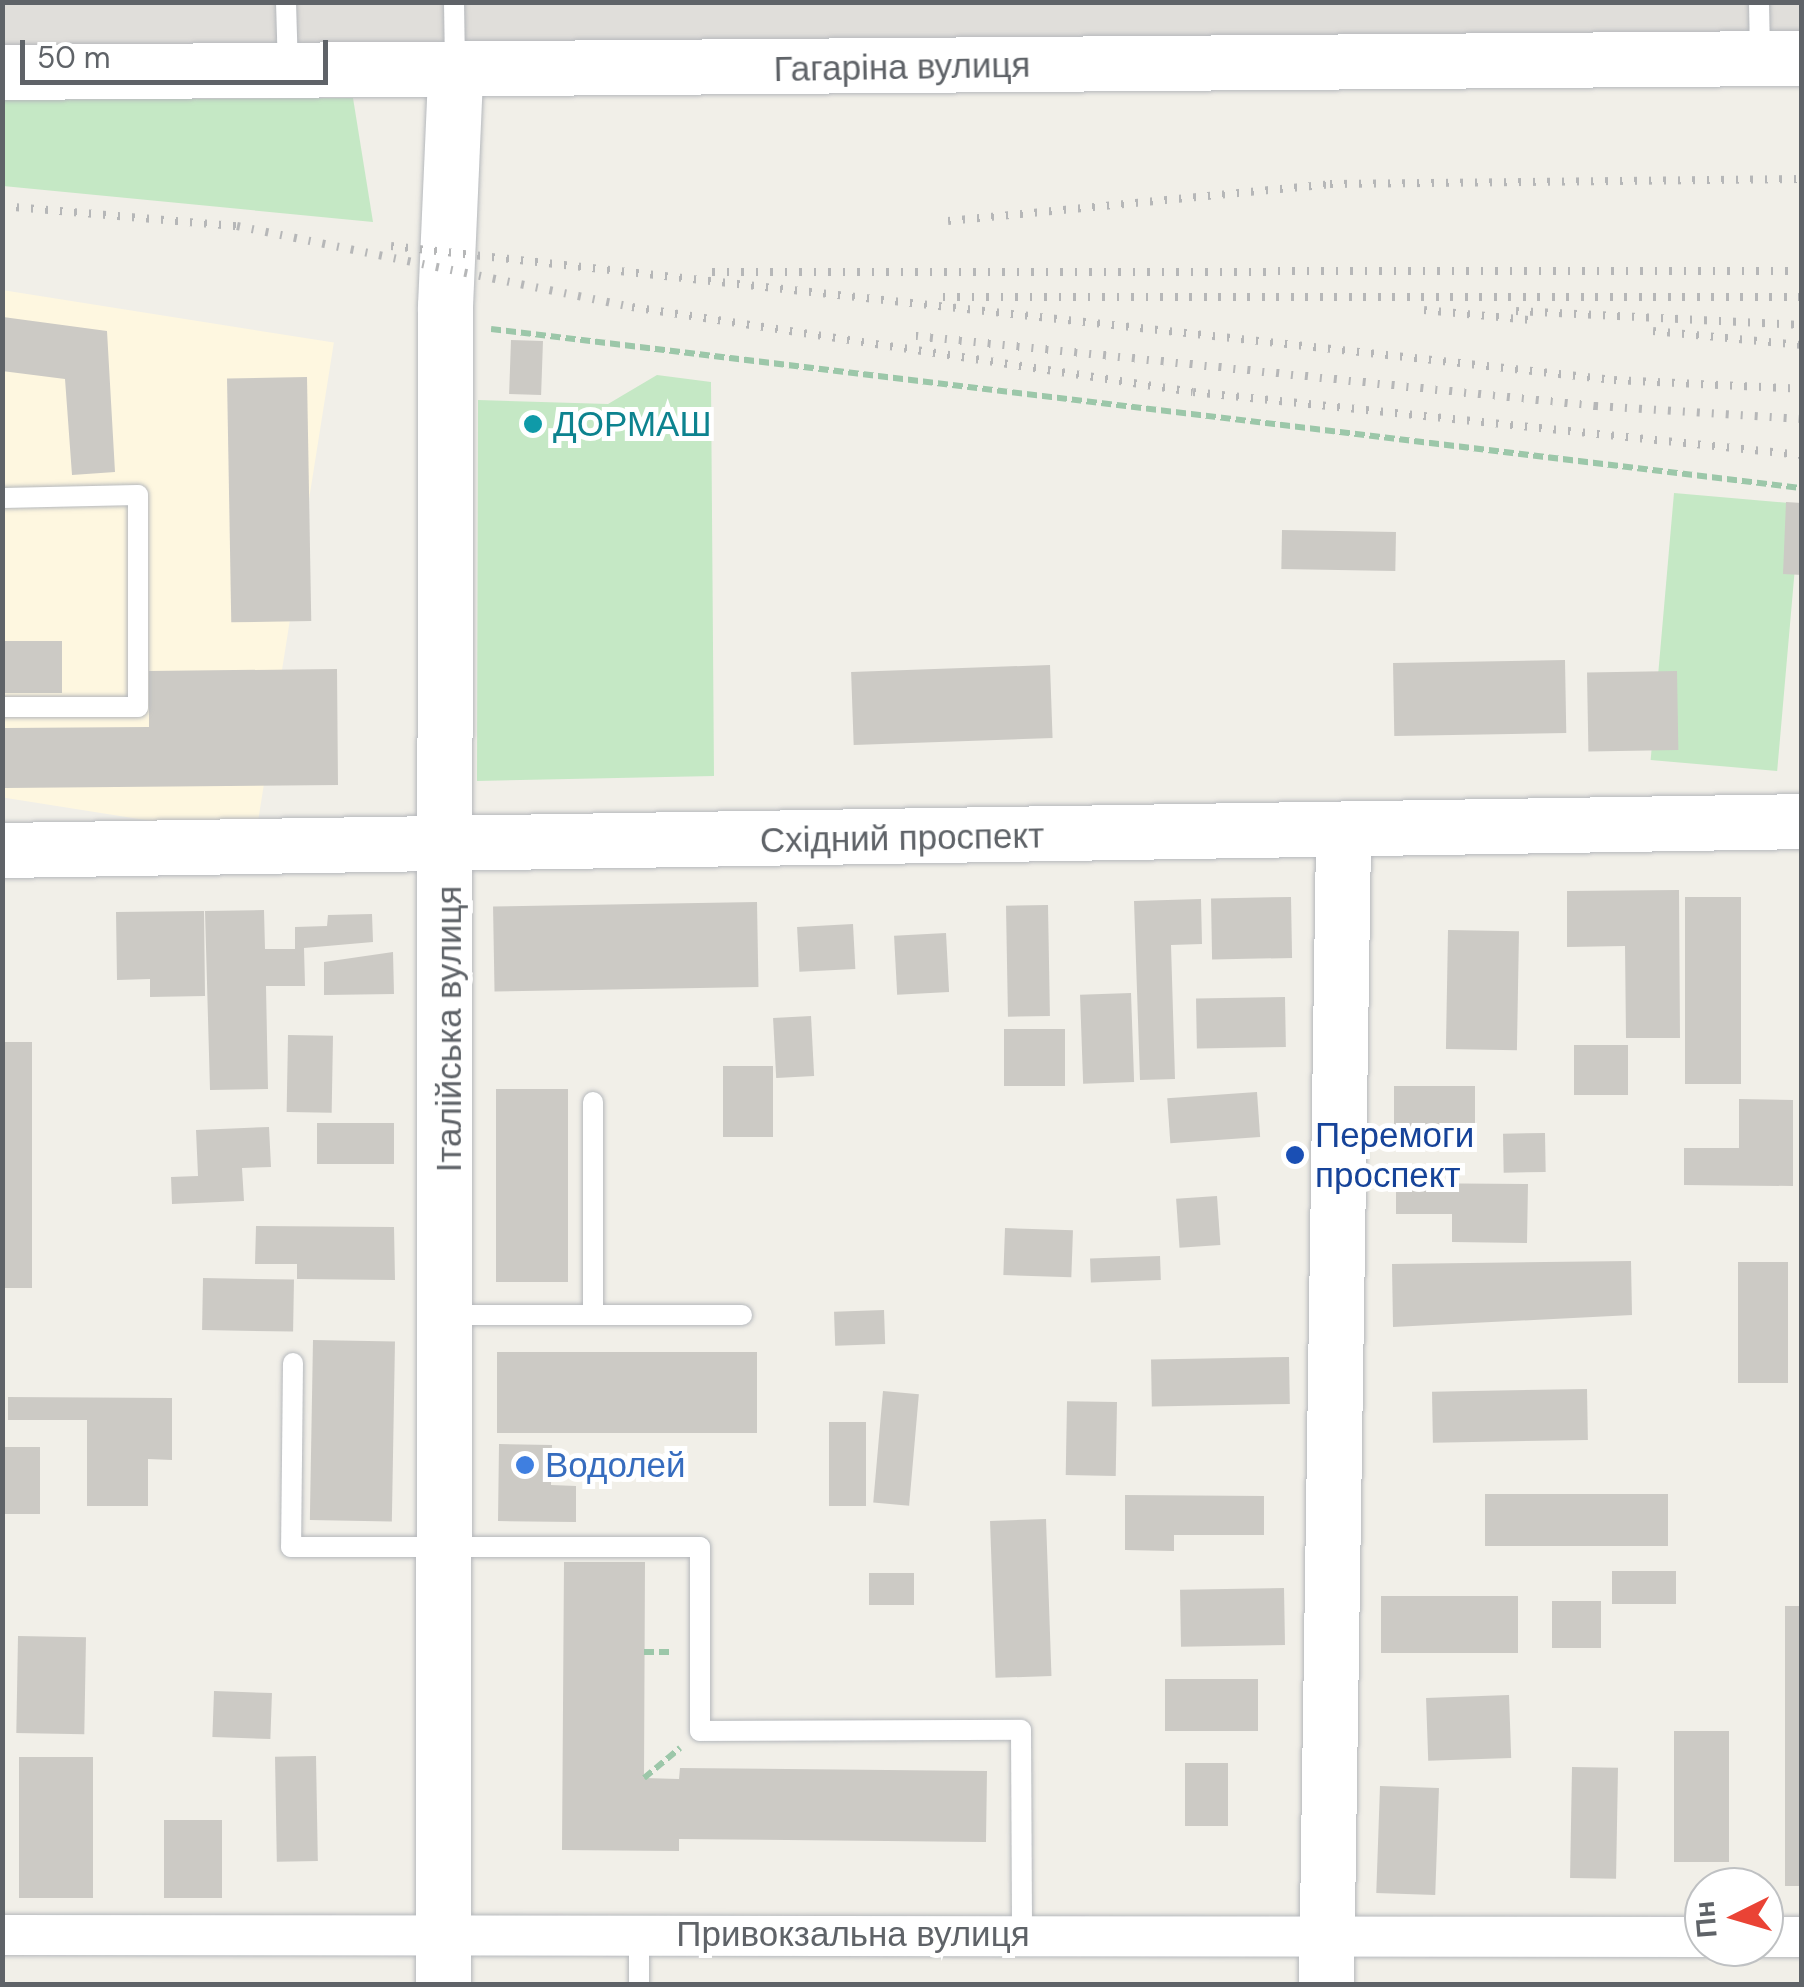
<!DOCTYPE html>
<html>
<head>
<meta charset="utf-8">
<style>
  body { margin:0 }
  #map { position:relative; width:1804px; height:1987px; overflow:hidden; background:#f1efe8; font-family:"DM Sans",sans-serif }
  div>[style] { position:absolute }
  .commercial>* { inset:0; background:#fef7e0; transform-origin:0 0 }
  .industrial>* { inset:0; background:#e0deda }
  .green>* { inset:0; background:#c5e8c5; transform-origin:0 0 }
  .building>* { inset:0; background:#cccac5; transform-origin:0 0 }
  .path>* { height:6px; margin-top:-3px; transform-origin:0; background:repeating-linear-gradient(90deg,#9cc7a9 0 10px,transparent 0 15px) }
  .roads { filter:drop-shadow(0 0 2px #b5b8bc) drop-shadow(0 0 2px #b5b8bc) }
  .lane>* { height:20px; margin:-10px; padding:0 10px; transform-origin:10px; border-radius:10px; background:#fff }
  .street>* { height:40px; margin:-20px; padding:0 20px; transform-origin:20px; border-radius:20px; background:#fff }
  .secondary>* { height:55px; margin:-27.5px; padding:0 27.5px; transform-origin:27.5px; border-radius:27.5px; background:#fff }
  .rail>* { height:8px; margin-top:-4px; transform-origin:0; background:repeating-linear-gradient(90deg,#b6b7b8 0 2.5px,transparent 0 14.5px) }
  .dots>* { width:28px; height:28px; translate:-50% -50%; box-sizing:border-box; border:5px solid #fff; border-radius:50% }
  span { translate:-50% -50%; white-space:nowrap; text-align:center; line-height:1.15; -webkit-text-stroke:10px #fff; paint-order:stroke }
  .street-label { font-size:35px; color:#5f6368 }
  .culture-label { font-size:35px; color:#0d838f }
  .left { translate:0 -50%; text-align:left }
  .transit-label { font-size:35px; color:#164399 }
  .shop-label { font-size:35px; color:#366cbe }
  .frame { position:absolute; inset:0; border:5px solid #5f6368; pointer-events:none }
  .north { position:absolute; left:1684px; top:1867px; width:100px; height:100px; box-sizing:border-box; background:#fff; border:2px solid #bfc1c3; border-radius:50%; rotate:265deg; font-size:28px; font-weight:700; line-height:40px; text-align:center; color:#5f6368 }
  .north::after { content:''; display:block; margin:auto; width:35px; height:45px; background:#ea4335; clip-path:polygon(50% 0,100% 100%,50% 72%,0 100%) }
  .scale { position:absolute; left:20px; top:40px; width:308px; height:45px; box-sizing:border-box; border:5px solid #5f6368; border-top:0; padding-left:12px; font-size:30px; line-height:35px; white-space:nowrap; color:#5f6368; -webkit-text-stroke:8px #fff; paint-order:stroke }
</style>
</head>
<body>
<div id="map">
  <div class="commercial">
    <i style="left:2px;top:290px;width:336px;height:501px;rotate:9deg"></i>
  </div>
  <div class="industrial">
    <i style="clip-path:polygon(1801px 2px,1802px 34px,3px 46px,2px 3px)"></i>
  </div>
  <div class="green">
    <i style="clip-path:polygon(353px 98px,373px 222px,3px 186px,3px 100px)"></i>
    <i style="clip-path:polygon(657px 375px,711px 382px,714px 776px,477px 781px,478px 400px,608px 404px)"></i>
    <i style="left:1674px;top:493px;width:127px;height:268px;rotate:5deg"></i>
  </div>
  <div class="building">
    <i style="clip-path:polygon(3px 317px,107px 331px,115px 472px,72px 475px,65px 379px,2px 371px)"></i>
    <i style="left:511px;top:340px;width:32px;height:54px;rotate:2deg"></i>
    <i style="left:307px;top:377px;width:244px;height:80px;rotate:89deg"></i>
    <i style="clip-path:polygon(1786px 502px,1802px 503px,1802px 575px,1783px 574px)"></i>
    <i style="left:1282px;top:530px;width:114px;height:39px;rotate:1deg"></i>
    <i style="left:2px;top:641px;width:60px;height:52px"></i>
    <i style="left:1565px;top:660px;width:73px;height:172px;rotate:89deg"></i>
    <i style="left:1050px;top:665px;width:73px;height:199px;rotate:88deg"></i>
    <i style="clip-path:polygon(337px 669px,338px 785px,5px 788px,5px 728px,149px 727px,149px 671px)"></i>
    <i style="left:1677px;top:671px;width:79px;height:90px;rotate:89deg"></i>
    <i style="clip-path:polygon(1679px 890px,1680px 1038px,1626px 1038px,1625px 946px,1567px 947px,1567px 891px)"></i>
    <i style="left:1291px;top:897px;width:61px;height:80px;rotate:89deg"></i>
    <i style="left:1685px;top:897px;width:56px;height:187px"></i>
    <i style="clip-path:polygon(1201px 899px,1202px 944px,1171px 945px,1175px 1079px,1140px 1080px,1134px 901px)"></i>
    <i style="left:757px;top:902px;width:85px;height:264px;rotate:89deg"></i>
    <i style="left:1048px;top:905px;width:111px;height:42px;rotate:89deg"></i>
    <i style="clip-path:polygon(264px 910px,265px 949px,295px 949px,295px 927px,327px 926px,328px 915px,372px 914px,373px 942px,304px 948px,305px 986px,266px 986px,268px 1089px,210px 1090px,205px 911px)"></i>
    <i style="clip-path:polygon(204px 911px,205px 996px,150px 997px,150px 979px,117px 980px,116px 912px)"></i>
    <i style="left:853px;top:924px;width:45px;height:56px;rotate:87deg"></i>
    <i style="left:1448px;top:930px;width:71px;height:119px;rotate:1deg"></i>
    <i style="left:946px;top:933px;width:59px;height:52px;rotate:87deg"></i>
    <i style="clip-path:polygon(393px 952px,394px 994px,324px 995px,324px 962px)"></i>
    <i style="left:1131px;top:993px;width:89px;height:51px;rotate:88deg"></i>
    <i style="left:1285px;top:997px;width:50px;height:89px;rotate:89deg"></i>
    <i style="left:811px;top:1016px;width:60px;height:38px;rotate:87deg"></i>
    <i style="left:1004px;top:1029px;width:61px;height:57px"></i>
    <i style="left:288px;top:1035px;width:45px;height:77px;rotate:1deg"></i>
    <i style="left:2px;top:1042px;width:30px;height:246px"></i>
    <i style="left:1628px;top:1045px;width:50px;height:54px;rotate:90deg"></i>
    <i style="left:723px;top:1066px;width:50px;height:71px"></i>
    <i style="left:1475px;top:1086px;width:60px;height:81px;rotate:90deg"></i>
    <i style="left:496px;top:1089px;width:72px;height:193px"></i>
    <i style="left:1257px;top:1092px;width:45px;height:90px;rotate:86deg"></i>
    <i style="clip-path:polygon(1739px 1099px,1793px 1100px,1793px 1186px,1684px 1185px,1684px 1148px,1739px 1148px)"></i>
    <i style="left:394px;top:1123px;width:41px;height:77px;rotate:90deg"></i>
    <i style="clip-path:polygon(269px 1127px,271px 1167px,242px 1168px,244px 1201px,172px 1204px,171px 1177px,198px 1176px,196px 1130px)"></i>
    <i style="left:1545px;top:1133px;width:39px;height:42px;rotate:89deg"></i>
    <i style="clip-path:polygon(1396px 1183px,1528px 1184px,1527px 1243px,1452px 1242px,1452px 1214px,1396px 1214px)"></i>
    <i style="left:1217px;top:1196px;width:49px;height:41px;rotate:86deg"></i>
    <i style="clip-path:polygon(256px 1226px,394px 1227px,395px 1280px,297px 1279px,297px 1264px,255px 1264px)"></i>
    <i style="left:1005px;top:1228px;width:68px;height:47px;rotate:2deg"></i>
    <i style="left:1160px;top:1256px;width:24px;height:70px;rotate:88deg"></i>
    <i style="clip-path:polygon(1631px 1261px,1632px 1315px,1393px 1327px,1392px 1264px)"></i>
    <i style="left:1788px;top:1262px;width:121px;height:50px;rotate:90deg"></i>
    <i style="left:203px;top:1278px;width:91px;height:52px;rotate:1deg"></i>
    <i style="left:884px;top:1310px;width:34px;height:50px;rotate:88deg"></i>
    <i style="left:313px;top:1340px;width:82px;height:180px;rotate:1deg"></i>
    <i style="left:497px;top:1352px;width:260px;height:81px"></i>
    <i style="left:1289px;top:1357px;width:47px;height:138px;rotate:89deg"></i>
    <i style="left:1587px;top:1389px;width:51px;height:155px;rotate:89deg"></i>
    <i style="left:883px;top:1391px;width:36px;height:112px;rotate:5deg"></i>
    <i style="clip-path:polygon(8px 1397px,172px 1398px,172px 1460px,148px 1459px,148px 1506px,87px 1506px,87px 1420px,8px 1420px)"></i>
    <i style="left:1117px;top:1402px;width:74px;height:50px;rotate:91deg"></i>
    <i style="left:829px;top:1422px;width:37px;height:84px"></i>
    <i style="clip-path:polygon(499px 1444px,552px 1445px,551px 1485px,576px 1486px,576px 1522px,498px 1521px)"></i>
    <i style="left:2px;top:1447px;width:38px;height:67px"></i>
    <i style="left:1668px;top:1494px;width:52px;height:183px;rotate:90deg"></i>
    <i style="clip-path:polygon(1125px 1495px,1264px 1496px,1264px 1535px,1174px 1535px,1174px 1551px,1125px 1550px)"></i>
    <i style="left:1046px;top:1519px;width:157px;height:56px;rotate:88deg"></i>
    <i style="clip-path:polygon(564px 1562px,645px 1562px,644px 1778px,679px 1779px,680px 1768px,987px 1771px,986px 1842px,679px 1839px,679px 1851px,562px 1850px)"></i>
    <i style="left:1612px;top:1571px;width:64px;height:33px"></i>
    <i style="left:869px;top:1573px;width:45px;height:32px"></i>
    <i style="left:1284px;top:1588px;width:57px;height:104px;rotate:89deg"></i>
    <i style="left:1381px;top:1596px;width:137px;height:57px"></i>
    <i style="left:1552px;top:1601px;width:49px;height:47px"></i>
    <i style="left:1785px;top:1606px;width:17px;height:280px"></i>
    <i style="left:18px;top:1636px;width:68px;height:97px;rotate:1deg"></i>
    <i style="left:1258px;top:1679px;width:52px;height:93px;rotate:90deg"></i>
    <i style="left:214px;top:1691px;width:58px;height:46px;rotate:2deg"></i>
    <i style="left:1509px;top:1695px;width:63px;height:83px;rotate:88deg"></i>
    <i style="left:1674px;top:1731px;width:55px;height:131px"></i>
    <i style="left:316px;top:1756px;width:105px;height:41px;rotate:89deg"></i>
    <i style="left:19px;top:1757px;width:74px;height:141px"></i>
    <i style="left:1228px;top:1763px;width:63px;height:43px;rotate:90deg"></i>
    <i style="left:1572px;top:1767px;width:46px;height:111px;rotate:1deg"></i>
    <i style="left:1380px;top:1786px;width:59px;height:107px;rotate:2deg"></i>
    <i style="left:164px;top:1820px;width:58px;height:78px"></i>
  </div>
  <div class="path">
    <i style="left:491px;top:329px;width:1321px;rotate:6.92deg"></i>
    <i style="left:644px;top:1652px;width:29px"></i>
    <i style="left:644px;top:1778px;width:47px;rotate:-39.8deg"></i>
  </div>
  <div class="roads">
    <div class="lane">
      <i style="left:286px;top:2px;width:66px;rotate:88.3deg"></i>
      <i style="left:454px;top:2px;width:66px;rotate:89.1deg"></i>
      <i style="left:1759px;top:2px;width:53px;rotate:88.9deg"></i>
      <i style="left:2px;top:498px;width:136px;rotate:-1.3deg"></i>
      <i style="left:138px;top:495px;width:212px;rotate:90deg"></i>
      <i style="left:138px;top:707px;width:136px;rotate:180deg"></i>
      <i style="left:593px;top:1102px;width:213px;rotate:90deg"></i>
      <i style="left:447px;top:1315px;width:295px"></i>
      <i style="left:293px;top:1363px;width:184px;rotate:90.6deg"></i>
      <i style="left:291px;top:1547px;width:409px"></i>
      <i style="left:700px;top:1547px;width:184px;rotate:90deg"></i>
      <i style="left:700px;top:1731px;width:321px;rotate:-0.2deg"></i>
      <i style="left:1021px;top:1730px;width:206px;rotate:89.7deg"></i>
      <i style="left:639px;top:1932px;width:52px;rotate:90deg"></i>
    </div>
    <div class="street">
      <i style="left:2px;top:1935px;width:1702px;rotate:0.07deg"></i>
      <i style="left:1764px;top:1937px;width:38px"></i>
    </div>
    <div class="secondary">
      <i style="left:2px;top:72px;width:1800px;rotate:-0.45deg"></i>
      <i style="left:2px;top:850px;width:1800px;rotate:-0.92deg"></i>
      <i style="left:443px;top:1984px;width:1678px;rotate:-89.93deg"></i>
      <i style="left:445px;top:306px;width:231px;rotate:-87.5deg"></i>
      <i style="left:1326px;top:1984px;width:1151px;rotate:-89.15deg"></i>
    </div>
  </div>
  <div class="rail">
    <i style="left:2px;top:206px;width:236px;rotate:4.9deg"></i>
    <i style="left:237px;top:226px;width:403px;rotate:11.6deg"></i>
    <i style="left:632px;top:307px;width:567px;rotate:8.62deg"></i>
    <i style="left:1193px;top:392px;width:612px;rotate:5.91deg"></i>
    <i style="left:948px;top:221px;width:384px;rotate:-5.5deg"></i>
    <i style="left:1330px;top:184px;width:472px;rotate:-0.6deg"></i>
    <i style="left:391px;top:246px;width:1230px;rotate:6.25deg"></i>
    <i style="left:1614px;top:380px;width:188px;rotate:2.7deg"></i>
    <i style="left:712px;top:272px;width:1090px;rotate:-0.05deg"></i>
    <i style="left:943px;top:297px;width:859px"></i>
    <i style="left:1424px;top:310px;width:105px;rotate:5.4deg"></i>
    <i style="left:1516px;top:311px;width:286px;rotate:2.8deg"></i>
    <i style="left:1653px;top:331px;width:150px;rotate:5.4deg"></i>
    <i style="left:916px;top:336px;width:684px;rotate:5.88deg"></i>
    <i style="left:1596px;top:406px;width:206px;rotate:3.6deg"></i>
  </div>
  <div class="dots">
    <i style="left:533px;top:424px;background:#0f9aa8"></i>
    <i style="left:1295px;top:1155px;background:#1a4fb4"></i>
    <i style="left:525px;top:1465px;background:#3f7fe0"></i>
  </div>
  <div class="street-label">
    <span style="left:902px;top:67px;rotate:-1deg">Гагаріна вулиця</span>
    <span style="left:902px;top:838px;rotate:-1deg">Східний проспект</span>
    <span style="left:449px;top:1029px;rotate:-90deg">Італійська вулиця</span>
    <span style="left:853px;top:1934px">Привокзальна вулиця</span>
  </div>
  <div class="culture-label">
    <span class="left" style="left:553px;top:424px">ДОРМАШ</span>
  </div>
  <div class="transit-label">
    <span class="left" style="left:1315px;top:1155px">Перемоги<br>проспект</span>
  </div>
  <div class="shop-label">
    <span class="left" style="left:545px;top:1465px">Водолей</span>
  </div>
  <div class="frame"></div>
  <div class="north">Пн</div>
  <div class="scale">50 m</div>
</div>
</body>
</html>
